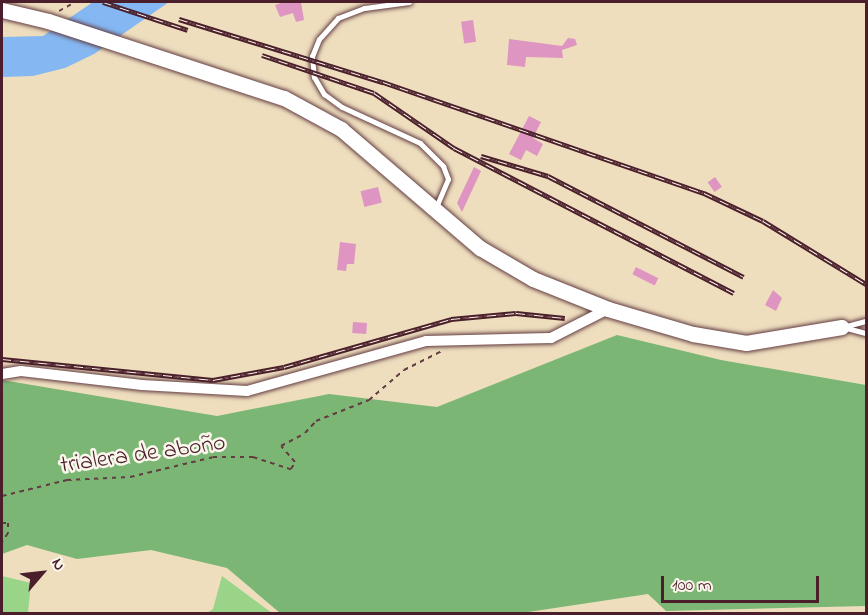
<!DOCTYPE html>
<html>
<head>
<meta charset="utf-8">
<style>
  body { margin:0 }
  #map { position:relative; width:868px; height:615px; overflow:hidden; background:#eedebe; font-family:"Indie Flower",sans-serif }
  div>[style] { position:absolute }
  .green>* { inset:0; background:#9ad488 }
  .forest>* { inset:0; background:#7bb674 }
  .water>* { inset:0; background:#85b8f2 }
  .building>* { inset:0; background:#de95c1; transform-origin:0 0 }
  .path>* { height:2px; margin-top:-1px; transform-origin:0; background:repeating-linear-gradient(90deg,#633c41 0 4.5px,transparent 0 9px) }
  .roads { filter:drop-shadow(0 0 2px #633c41) drop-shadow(0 0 2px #633c41) }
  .lane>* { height:5px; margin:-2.5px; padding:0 2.5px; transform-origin:2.5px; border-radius:2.5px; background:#fff }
  .street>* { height:10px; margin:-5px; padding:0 5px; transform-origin:5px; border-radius:5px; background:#fff }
  .secondary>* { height:15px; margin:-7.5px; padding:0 7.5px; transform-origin:7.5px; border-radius:7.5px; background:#fff }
  .rail>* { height:5px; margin-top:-2.5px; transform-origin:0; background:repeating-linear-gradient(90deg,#fbf7ec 0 9px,#4a1f2b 0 18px); box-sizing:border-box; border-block:2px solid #4a1f2b }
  span { translate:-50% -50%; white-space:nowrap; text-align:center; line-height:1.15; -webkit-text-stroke:5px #fbf7ec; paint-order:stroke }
  .street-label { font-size:24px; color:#4a1f2b }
  .frame { position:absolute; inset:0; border:3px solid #4a1f2b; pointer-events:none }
  .north { position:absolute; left:12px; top:543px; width:60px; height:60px; -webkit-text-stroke:4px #fbf7ec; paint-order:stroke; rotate:62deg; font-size:16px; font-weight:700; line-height:24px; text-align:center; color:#4a1f2b }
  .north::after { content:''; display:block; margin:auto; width:21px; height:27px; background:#4a1f2b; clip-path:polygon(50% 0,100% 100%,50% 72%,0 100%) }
  .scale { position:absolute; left:661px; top:576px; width:158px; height:27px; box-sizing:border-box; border:3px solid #4a1f2b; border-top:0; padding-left:8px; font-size:18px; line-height:21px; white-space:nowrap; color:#4a1f2b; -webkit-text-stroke:4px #fbf7ec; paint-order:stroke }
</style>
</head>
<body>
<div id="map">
  <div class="green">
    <i style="clip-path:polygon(2px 576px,31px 583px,28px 613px,2px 613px)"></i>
    <i style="clip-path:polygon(222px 576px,272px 613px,207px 613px,213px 609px)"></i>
  </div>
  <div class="forest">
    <i style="clip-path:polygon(617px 335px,721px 360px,866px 385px,866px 606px,666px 611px,648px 594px,515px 614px,280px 613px,227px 568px,151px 550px,77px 559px,27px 545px,2px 554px,2px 380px,217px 416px,329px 394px,437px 407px)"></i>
  </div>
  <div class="water">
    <i style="clip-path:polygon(93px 2px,169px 2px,94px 54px,65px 68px,33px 76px,2px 77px,2px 37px,43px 36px)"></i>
  </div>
  <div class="building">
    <i style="clip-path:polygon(284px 2px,301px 2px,304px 20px,296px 22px,293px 13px,280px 17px,275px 5px)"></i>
    <i style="left:473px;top:20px;width:22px;height:12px;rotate:82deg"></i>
    <i style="clip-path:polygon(568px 38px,575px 39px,577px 45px,562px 50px,563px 58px,526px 57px,525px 67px,507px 65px,509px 39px,562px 46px)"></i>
    <i style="clip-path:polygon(529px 116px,541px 122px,533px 138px,543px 144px,537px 156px,526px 150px,521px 160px,509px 154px)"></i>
    <i style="clip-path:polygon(474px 167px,481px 171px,462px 212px,457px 203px)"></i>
    <i style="left:715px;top:177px;width:12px;height:9px;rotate:55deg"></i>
    <i style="left:378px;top:187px;width:16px;height:18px;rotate:76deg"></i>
    <i style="clip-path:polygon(340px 242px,356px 244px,354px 264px,347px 264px,346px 271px,337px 270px)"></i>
    <i style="left:636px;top:267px;width:25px;height:8px;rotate:27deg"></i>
    <i style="clip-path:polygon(773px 290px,782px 298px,776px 311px,765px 305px)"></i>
    <i style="left:353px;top:322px;width:14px;height:11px;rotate:4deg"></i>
  </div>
  <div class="path">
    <i style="left:59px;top:11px;width:18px;rotate:-29deg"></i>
    <i style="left:2px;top:496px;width:67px;rotate:-13.8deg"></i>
    <i style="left:67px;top:480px;width:63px;rotate:-2.7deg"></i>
    <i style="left:130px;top:477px;width:85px;rotate:-13.5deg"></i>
    <i style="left:213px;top:457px;width:40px"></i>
    <i style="left:253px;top:457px;width:40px;rotate:18deg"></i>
    <i style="left:291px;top:469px;width:8px;rotate:-60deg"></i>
    <i style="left:295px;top:462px;width:21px;rotate:-131deg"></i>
    <i style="left:281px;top:446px;width:27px;rotate:-28deg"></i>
    <i style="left:305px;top:433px;width:16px;rotate:-47deg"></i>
    <i style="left:316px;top:421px;width:57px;rotate:-21.6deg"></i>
    <i style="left:369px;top:400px;width:46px;rotate:-40.6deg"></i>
    <i style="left:404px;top:370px;width:42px;rotate:-26.6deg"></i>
    <i style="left:2px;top:523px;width:6px"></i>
    <i style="left:8px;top:523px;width:10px;rotate:90deg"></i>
    <i style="left:8px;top:533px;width:11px;rotate:124deg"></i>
  </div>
  <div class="roads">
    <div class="lane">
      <i style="left:409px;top:2px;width:45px;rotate:172.4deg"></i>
      <i style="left:364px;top:8px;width:28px;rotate:159deg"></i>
      <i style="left:338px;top:18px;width:28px;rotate:132deg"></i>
      <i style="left:319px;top:39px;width:18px;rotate:112deg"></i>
      <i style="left:312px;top:56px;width:21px;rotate:85deg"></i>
      <i style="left:314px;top:77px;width:20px;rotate:60deg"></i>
      <i style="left:324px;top:94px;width:22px;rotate:36deg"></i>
      <i style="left:342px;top:107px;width:86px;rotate:24.8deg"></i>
      <i style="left:420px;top:143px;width:33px;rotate:45deg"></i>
      <i style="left:443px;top:166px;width:14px;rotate:69deg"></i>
      <i style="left:448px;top:179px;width:30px;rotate:113deg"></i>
      <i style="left:843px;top:327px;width:24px;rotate:-15deg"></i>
      <i style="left:843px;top:327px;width:24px;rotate:15deg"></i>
    </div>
    <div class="street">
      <i style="left:2px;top:374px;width:19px;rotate:-9deg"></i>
      <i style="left:21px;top:371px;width:122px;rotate:6.6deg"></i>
      <i style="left:142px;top:385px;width:105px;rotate:3.3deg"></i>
      <i style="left:247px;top:391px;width:186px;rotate:-15.6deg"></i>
      <i style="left:426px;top:341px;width:125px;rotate:-1.4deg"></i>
      <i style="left:551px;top:338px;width:64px;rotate:-27deg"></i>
    </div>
    <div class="secondary">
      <i style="left:2px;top:10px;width:47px;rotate:13.4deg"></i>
      <i style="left:48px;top:21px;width:248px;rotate:18.1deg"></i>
      <i style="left:284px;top:98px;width:65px;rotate:28.5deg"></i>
      <i style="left:341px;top:129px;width:183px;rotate:40.6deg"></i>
      <i style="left:480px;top:248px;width:61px;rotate:30.3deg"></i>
      <i style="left:533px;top:279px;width:81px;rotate:21.8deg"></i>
      <i style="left:608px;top:309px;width:89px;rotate:16.4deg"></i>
      <i style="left:693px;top:334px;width:54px;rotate:9.6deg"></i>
      <i style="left:746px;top:343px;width:97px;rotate:-9.5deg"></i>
    </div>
  </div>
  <div class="rail">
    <i style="left:103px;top:2px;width:89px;rotate:18.2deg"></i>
    <i style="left:179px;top:19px;width:214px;rotate:17.2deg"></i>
    <i style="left:383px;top:82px;width:340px;rotate:19.1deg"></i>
    <i style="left:704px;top:193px;width:65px;rotate:25.4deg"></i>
    <i style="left:763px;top:221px;width:121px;rotate:31.5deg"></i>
    <i style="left:262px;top:55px;width:118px;rotate:18.7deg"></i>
    <i style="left:374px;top:93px;width:97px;rotate:34.5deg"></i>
    <i style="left:454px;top:148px;width:315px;rotate:27.4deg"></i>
    <i style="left:481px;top:156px;width:70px;rotate:16.6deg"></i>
    <i style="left:548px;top:176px;width:220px;rotate:27.3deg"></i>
    <i style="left:2px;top:359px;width:212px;rotate:5.7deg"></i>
    <i style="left:213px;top:380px;width:72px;rotate:-10.4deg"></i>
    <i style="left:284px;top:367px;width:174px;rotate:-16deg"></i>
    <i style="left:451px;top:319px;width:65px;rotate:-5.3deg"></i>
    <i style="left:516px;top:313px;width:49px;rotate:5.8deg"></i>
  </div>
  <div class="street-label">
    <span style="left:143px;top:455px;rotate:-8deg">trialera de aboño</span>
  </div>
  <div class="frame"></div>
  <div class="north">N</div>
  <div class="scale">100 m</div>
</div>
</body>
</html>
